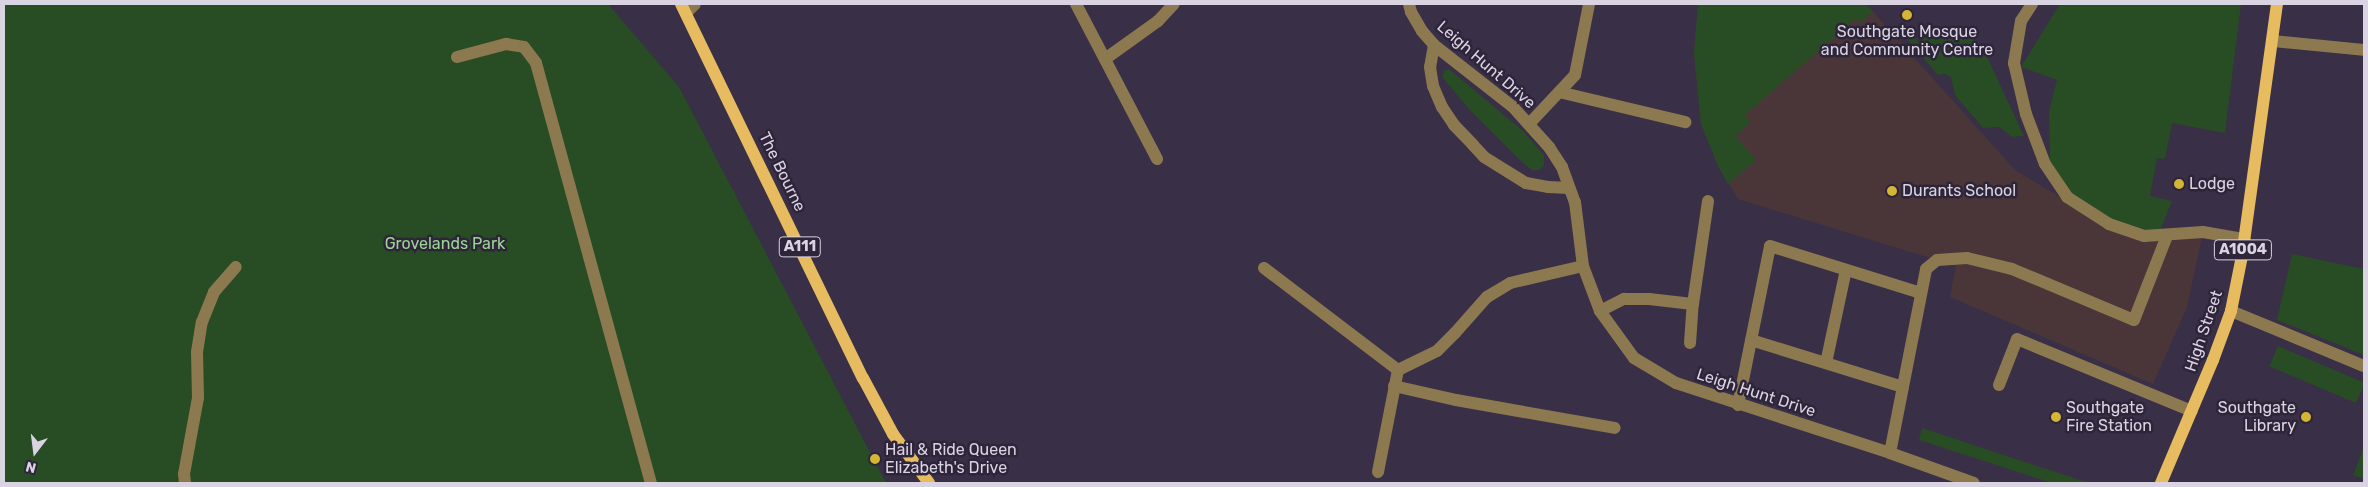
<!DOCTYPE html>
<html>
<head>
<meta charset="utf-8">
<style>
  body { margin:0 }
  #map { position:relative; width:2368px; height:487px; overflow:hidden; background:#392f46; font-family:Rubik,sans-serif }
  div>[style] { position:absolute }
  .education>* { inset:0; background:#4a3639 }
  .green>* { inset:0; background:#284d24; transform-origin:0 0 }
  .minor>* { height:12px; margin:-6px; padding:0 6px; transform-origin:6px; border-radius:6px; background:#8d794f }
  .major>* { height:12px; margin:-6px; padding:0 6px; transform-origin:6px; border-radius:6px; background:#e7bc61 }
  .dots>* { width:14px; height:14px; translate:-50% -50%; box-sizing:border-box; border:2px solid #2f253b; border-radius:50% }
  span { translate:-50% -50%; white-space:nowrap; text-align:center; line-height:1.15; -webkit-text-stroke:5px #2f253b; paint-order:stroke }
  .shield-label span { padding:1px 4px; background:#2f253b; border:1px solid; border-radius:4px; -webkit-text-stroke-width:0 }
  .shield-label { font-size:15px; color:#d9d3e2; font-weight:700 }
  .poi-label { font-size:16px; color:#d9d3e2 }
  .left { translate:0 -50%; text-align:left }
  .right { translate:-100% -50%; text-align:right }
  .street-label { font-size:16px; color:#d9d3e2 }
  .park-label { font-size:16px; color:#9ad692 }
  .frame { position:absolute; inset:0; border:5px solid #d9d3e2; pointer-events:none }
  .north { position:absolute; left:10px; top:427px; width:50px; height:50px; -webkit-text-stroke:4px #2f253b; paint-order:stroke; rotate:195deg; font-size:14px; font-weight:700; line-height:20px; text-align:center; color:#d9d3e2 }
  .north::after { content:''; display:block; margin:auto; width:18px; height:22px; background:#d9d3e2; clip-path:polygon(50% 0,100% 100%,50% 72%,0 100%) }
</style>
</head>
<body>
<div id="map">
  <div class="education">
    <i style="clip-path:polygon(1698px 4px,1866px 4px,2015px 170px,2127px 237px,2203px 232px,2187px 307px,2153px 384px,1950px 297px,1956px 266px,1738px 199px,1718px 166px,1701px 124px,1694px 53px)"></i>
  </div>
  <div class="green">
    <i style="clip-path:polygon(4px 4px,608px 4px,679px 87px,886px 483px,4px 483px)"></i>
    <i style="clip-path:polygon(1698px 4px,1866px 4px,1873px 11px,1860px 23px,1856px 18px,1745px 115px,1751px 122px,1735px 136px,1756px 160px,1728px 184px,1718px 166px,1701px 124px,1694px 53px)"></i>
    <i style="clip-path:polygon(2060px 4px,2241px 4px,2225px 133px,2172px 123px,2165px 159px,2157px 158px,2150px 196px,2172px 201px,2160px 231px,2142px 231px,2118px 223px,2071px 194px,2048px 163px,2050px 160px,2049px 111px,2057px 80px,2021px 67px)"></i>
    <i style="clip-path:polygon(1936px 27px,1948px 27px,1967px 33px,1982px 46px,2024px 136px,2012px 137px,2000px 127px,1983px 128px,1955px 95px,1951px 77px,1945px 74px,1938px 75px,1907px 39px,1913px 36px,1919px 43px)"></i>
    <i style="clip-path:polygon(1449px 69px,1523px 131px,1544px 155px,1544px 165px,1539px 170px,1532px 170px,1521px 161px,1469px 109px,1442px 77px,1444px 71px)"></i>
    <i style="clip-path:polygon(2292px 254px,2364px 269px,2364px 355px,2277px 320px)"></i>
    <i style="left:2278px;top:346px;width:94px;height:22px;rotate:23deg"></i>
    <i style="clip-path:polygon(1922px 428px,2089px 483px,2052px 483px,1919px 440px)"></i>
    <i style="clip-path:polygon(2364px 447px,2364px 479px,2353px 475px)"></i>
  </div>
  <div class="minor">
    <i style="left:1076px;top:4px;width:175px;rotate:62.4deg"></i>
    <i style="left:1409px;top:4px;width:8px;rotate:76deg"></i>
    <i style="left:1411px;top:12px;width:22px;rotate:60deg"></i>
    <i style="left:1422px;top:31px;width:18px;rotate:49deg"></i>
    <i style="left:1434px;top:45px;width:100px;rotate:38.1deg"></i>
    <i style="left:1513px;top:107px;width:54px;rotate:48deg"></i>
    <i style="left:1549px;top:147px;width:24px;rotate:57deg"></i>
    <i style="left:1562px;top:167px;width:37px;rotate:70deg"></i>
    <i style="left:1575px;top:202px;width:64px;rotate:82.9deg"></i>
    <i style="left:1583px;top:266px;width:48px;rotate:69.3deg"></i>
    <i style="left:1600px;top:311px;width:58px;rotate:54.1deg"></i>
    <i style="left:1634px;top:358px;width:49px;rotate:30.8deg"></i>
    <i style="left:1676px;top:383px;width:225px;rotate:18.1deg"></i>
    <i style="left:1890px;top:453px;width:89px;rotate:19.7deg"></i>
    <i style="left:2032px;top:4px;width:20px;rotate:123deg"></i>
    <i style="left:2021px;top:21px;width:43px;rotate:99.5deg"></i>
    <i style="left:2014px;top:63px;width:52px;rotate:76.8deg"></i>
    <i style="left:2026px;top:114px;width:53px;rotate:69.2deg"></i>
    <i style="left:2045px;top:164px;width:40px;rotate:56deg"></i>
    <i style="left:2067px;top:197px;width:50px;rotate:32.7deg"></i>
    <i style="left:2109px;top:224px;width:37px;rotate:19deg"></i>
    <i style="left:2144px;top:236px;width:59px;rotate:-3.9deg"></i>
    <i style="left:2203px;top:232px;width:42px;rotate:9.7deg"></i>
    <i style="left:687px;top:12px;width:11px;rotate:-45deg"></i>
    <i style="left:2273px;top:41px;width:91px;rotate:5.6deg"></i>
    <i style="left:1434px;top:45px;width:22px;rotate:100deg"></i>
    <i style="left:1430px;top:67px;width:19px;rotate:81deg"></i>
    <i style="left:1433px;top:86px;width:23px;rotate:67deg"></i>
    <i style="left:1442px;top:107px;width:22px;rotate:56deg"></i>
    <i style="left:1454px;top:125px;width:28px;rotate:46deg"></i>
    <i style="left:1473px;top:145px;width:16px;rotate:47deg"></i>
    <i style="left:1484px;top:157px;width:49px;rotate:31.8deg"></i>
    <i style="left:1526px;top:183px;width:22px;rotate:10deg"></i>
    <i style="left:1548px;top:187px;width:21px;rotate:3deg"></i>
    <i style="left:457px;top:57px;width:51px;rotate:-14.9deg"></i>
    <i style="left:506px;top:44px;width:18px;rotate:9deg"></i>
    <i style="left:524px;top:47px;width:20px;rotate:53deg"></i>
    <i style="left:536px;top:63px;width:435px;rotate:74.7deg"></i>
    <i style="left:1105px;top:59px;width:65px;rotate:-35.6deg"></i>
    <i style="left:1158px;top:21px;width:23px;rotate:-47deg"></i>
    <i style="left:1559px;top:92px;width:130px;rotate:13.4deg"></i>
    <i style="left:1529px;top:124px;width:67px;rotate:-46.8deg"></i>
    <i style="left:1575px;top:75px;width:72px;rotate:-78.8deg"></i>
    <i style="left:1264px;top:268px;width:168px;rotate:37.3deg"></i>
    <i style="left:1600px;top:311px;width:27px;rotate:-27deg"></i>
    <i style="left:1624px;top:299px;width:25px"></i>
    <i style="left:1649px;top:299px;width:44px;rotate:6.5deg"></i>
    <i style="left:1693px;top:304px;width:104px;rotate:-81.7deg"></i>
    <i style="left:2231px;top:311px;width:144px;rotate:22.5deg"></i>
    <i style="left:1751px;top:340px;width:159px;rotate:17.2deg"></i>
    <i style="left:1690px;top:343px;width:39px;rotate:-86deg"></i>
    <i style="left:1826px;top:363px;width:95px;rotate:-77.9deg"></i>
    <i style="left:1999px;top:385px;width:49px;rotate:-68.6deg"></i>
    <i style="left:2017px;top:339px;width:189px;rotate:22.4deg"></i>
    <i style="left:1394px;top:386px;width:64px;rotate:12.7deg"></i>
    <i style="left:1456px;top:400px;width:161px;rotate:10deg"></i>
    <i style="left:1738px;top:405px;width:162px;rotate:-78.6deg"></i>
    <i style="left:1770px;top:246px;width:158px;rotate:17.3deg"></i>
    <i style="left:1890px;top:453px;width:187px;rotate:-78.9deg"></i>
    <i style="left:1926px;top:269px;width:14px;rotate:-39deg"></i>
    <i style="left:1937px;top:260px;width:30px;rotate:-4deg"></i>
    <i style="left:1967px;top:258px;width:46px;rotate:13.7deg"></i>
    <i style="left:2012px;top:269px;width:132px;rotate:22.7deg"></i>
    <i style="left:2134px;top:320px;width:90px;rotate:-68.6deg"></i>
    <i style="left:1378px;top:472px;width:104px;rotate:-78.9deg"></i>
    <i style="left:1398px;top:370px;width:43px;rotate:-26deg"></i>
    <i style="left:1437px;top:351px;width:25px;rotate:-45deg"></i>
    <i style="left:1455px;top:333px;width:48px;rotate:-48.4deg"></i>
    <i style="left:1487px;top:297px;width:27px;rotate:-31deg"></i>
    <i style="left:1510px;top:283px;width:75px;rotate:-13.1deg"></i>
    <i style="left:185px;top:483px;width:9px;rotate:-96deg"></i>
    <i style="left:184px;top:474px;width:77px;rotate:-79.6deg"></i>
    <i style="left:198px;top:398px;width:46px;rotate:-91.2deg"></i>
    <i style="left:197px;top:352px;width:30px;rotate:-81deg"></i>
    <i style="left:202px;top:322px;width:32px;rotate:-68deg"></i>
    <i style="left:214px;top:292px;width:33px;rotate:-49deg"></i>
  </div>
  <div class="major">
    <i style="left:681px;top:4px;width:416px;rotate:64.1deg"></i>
    <i style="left:863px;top:378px;width:64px;rotate:61.8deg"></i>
    <i style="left:893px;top:434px;width:61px;rotate:53.7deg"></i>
    <i style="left:2161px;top:483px;width:134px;rotate:-67.1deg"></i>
    <i style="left:2213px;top:360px;width:52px;rotate:-69.8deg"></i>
    <i style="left:2231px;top:311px;width:56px;rotate:-78.7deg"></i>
    <i style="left:2242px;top:256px;width:254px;rotate:-82.1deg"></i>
  </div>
  <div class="dots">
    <i style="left:1907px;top:15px;background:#d3b635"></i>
    <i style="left:2179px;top:184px;background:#d3b635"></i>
    <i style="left:1892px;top:191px;background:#d3b635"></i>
    <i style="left:2056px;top:417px;background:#d3b635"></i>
    <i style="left:2306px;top:417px;background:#d3b635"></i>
    <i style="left:875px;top:459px;background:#d3b635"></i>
  </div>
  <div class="shield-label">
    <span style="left:800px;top:247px">A111</span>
    <span style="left:2243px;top:250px">A1004</span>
  </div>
  <div class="poi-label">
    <span style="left:1907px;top:41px">Southgate Mosque<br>and Community Centre</span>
    <span class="left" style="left:2189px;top:184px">Lodge</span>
    <span class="left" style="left:1902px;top:191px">Durants School</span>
    <span class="left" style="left:2066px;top:417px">Southgate<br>Fire Station</span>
    <span class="right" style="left:2296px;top:417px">Southgate<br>Library</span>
    <span class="left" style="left:885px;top:459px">Hail &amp; Ride Queen<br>Elizabeth's Drive</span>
  </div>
  <div class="street-label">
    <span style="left:1486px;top:65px;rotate:41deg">Leigh Hunt Drive</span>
    <span style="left:782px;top:172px;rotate:64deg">The Bourne</span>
    <span style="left:2204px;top:331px;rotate:-71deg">High Street</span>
    <span style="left:1756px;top:393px;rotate:18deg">Leigh Hunt Drive</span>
  </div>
  <div class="park-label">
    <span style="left:445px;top:244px">Grovelands Park</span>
  </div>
  <div class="frame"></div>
  <div class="north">N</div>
</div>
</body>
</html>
